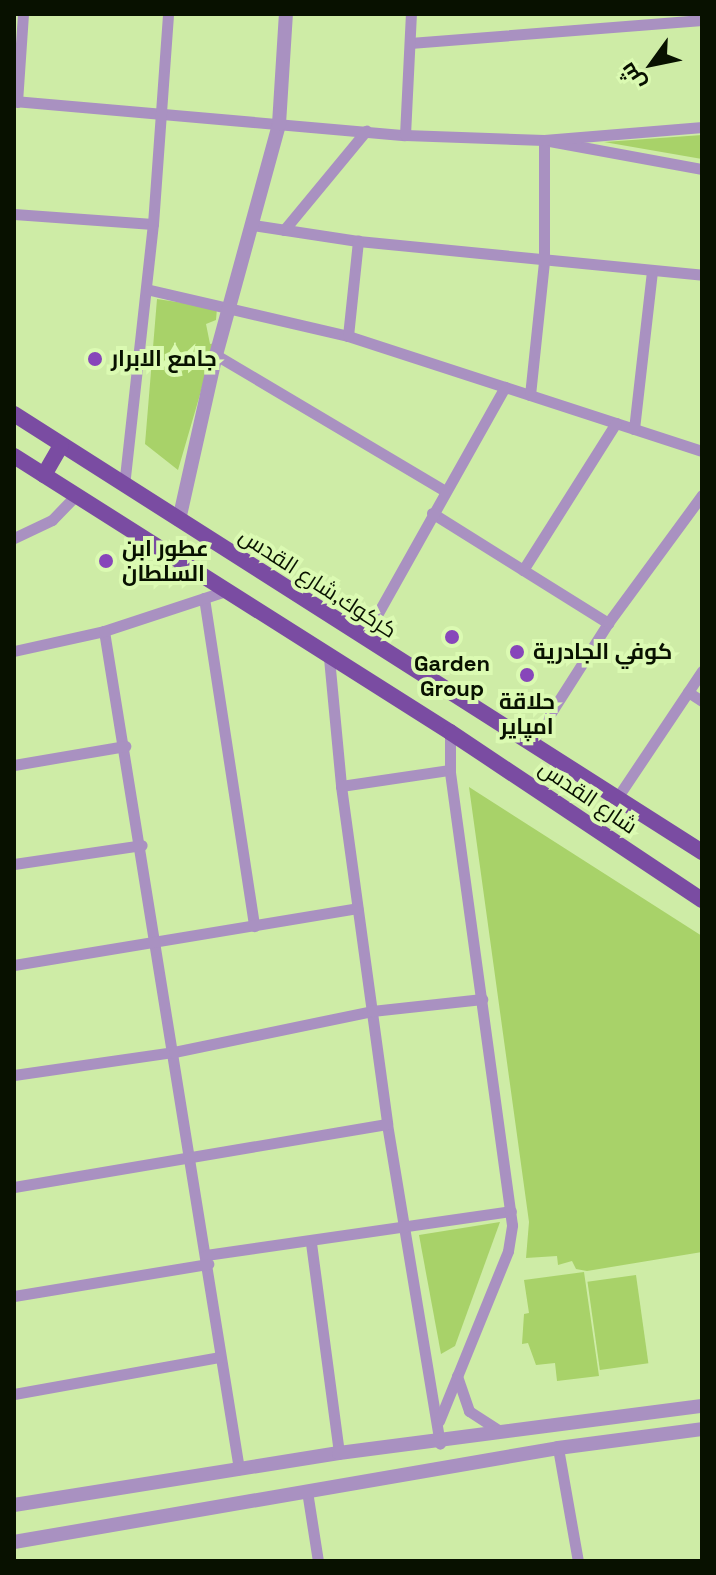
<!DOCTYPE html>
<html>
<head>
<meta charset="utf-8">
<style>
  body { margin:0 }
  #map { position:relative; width:716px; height:1575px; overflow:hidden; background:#ceeca6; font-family:"Space Grotesk",Cairo,sans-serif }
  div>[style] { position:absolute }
  .green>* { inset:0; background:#a8d269; transform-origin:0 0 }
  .minor>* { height:11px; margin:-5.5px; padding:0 5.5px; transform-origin:5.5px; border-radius:5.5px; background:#a991c1 }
  .tertiary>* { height:14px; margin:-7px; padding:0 7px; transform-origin:7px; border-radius:7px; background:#a991c1 }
  .primary>* { height:16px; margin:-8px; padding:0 8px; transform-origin:8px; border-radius:8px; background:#7a4ca2 }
  .dots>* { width:22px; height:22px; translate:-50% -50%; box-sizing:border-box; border:4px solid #dbfab2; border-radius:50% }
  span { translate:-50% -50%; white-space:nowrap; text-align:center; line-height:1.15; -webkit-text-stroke:8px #dbfab2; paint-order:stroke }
  .poi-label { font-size:22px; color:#081100; font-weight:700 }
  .left { translate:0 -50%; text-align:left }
  .street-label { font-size:22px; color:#081100 }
  .frame { position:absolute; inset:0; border:16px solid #081100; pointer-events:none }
  .north { position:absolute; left:612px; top:24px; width:80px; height:80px; -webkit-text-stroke:6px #dbfab2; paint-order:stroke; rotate:237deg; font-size:22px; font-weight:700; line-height:32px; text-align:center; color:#081100 }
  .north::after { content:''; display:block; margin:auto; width:28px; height:36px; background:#081100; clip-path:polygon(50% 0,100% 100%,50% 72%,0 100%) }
</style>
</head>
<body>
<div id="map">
  <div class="green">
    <i style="clip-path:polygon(702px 135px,702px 159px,604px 142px)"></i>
    <i style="clip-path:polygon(157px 299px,217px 308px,216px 320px,206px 324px,210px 344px,215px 343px,178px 470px,145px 444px)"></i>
    <i style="clip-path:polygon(469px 787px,702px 936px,702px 1252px,587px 1271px,576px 1269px,572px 1261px,558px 1265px,557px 1256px,526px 1258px,529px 1222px)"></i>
    <i style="clip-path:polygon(500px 1222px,455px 1346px,441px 1354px,419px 1235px)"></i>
    <i style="clip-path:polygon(584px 1272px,599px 1376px,557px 1381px,555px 1363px,536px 1365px,528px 1343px,522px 1344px,524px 1314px,529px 1313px,524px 1280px)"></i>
    <i style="left:636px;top:1275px;width:89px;height:49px;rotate:82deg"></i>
  </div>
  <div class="minor">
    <i style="left:410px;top:43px;width:293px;rotate:-4.5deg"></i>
    <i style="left:14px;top:101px;width:392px;rotate:5deg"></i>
    <i style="left:405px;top:135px;width:139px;rotate:2.1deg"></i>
    <i style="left:544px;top:140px;width:161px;rotate:10.4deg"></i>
    <i style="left:17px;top:102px;width:88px;rotate:-86.1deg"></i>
    <i style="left:405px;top:135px;width:121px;rotate:-87.2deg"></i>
    <i style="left:14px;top:214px;width:139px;rotate:4.1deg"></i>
    <i style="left:253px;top:225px;width:106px;rotate:8.7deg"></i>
    <i style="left:358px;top:241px;width:346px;rotate:5.6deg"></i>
    <i style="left:284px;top:230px;width:129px;rotate:-50.4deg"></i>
    <i style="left:146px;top:289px;width:207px;rotate:13.1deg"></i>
    <i style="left:348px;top:336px;width:372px;rotate:18deg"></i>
    <i style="left:348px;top:336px;width:96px;rotate:-84deg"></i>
    <i style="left:216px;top:355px;width:266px;rotate:30.7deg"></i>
    <i style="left:530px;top:395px;width:135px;rotate:-84deg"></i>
    <i style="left:544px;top:261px;width:121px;rotate:-90deg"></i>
    <i style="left:544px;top:140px;width:159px;rotate:-4.7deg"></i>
    <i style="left:634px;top:429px;width:159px;rotate:-83.5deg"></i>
    <i style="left:124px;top:486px;width:264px;rotate:-83.7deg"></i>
    <i style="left:153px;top:224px;width:211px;rotate:-85.9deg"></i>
    <i style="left:432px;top:513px;width:208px;rotate:32deg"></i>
    <i style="left:14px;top:538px;width:42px;rotate:-25.3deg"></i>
    <i style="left:52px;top:520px;width:35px;rotate:-46deg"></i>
    <i style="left:523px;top:570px;width:174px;rotate:-57.7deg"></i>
    <i style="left:204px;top:598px;width:332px;rotate:81.3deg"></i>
    <i style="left:104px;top:631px;width:849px;rotate:80.85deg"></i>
    <i style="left:364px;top:638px;width:288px;rotate:-60.7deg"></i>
    <i style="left:14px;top:651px;width:92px;rotate:-12.5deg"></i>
    <i style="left:104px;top:631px;width:128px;rotate:-18.2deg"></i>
    <i style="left:329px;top:658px;width:129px;rotate:84.6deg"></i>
    <i style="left:341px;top:786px;width:341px;rotate:82.2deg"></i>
    <i style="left:387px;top:1124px;width:324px;rotate:80.6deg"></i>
    <i style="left:688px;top:692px;width:17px;rotate:33deg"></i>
    <i style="left:531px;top:744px;width:143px;rotate:-57.5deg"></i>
    <i style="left:608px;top:623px;width:159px;rotate:-53.7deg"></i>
    <i style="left:14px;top:765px;width:113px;rotate:-9.7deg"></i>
    <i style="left:341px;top:786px;width:110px;rotate:-8.4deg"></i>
    <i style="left:617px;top:798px;width:153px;rotate:-56.2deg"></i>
    <i style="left:14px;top:864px;width:129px;rotate:-8.4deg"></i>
    <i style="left:14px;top:965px;width:348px;rotate:-9.4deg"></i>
    <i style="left:14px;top:1075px;width:162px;rotate:-8.2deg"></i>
    <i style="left:174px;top:1052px;width:202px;rotate:-11.7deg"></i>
    <i style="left:372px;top:1011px;width:111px;rotate:-6.2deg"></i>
    <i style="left:14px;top:1187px;width:378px;rotate:-9.6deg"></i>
    <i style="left:311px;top:1243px;width:212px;rotate:82.4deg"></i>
    <i style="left:206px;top:1255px;width:308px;rotate:-8.2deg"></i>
    <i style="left:14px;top:1296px;width:197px;rotate:-9.4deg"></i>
    <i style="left:457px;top:1376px;width:37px;rotate:71deg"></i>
    <i style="left:469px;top:1411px;width:37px;rotate:33deg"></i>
    <i style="left:14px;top:1394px;width:208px;rotate:-10.2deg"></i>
    <i style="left:439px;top:1421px;width:183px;rotate:-67.9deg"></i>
    <i style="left:508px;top:1251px;width:26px;rotate:-81deg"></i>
    <i style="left:512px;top:1225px;width:459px;rotate:-97.8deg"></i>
    <i style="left:450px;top:770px;width:38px;rotate:-90deg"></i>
    <i style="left:558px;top:1448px;width:115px;rotate:80deg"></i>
    <i style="left:307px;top:1491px;width:71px;rotate:81.1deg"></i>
  </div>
  <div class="tertiary">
    <i style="left:179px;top:520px;width:169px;rotate:-77.4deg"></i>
    <i style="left:216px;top:355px;width:239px;rotate:-74.7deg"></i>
    <i style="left:279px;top:124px;width:110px;rotate:-86.4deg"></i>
    <i style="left:14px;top:1505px;width:329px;rotate:-9.1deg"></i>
    <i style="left:339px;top:1453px;width:366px;rotate:-7.4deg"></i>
    <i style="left:14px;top:1542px;width:552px;rotate:-9.8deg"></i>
    <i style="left:558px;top:1448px;width:145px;rotate:-7.5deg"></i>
  </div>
  <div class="primary">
    <i style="left:14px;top:414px;width:816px;rotate:32.48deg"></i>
    <i style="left:14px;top:456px;width:516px;rotate:32.33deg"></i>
    <i style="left:450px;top:732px;width:303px;rotate:33.7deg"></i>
    <i style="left:44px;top:475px;width:34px;rotate:-60deg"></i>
  </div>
  <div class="dots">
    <i style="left:95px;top:359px;background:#8746ba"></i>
    <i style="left:106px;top:561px;background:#8746ba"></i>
    <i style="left:452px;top:637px;background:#8746ba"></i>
    <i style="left:517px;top:652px;background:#8746ba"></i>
    <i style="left:527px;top:675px;background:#8746ba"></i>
  </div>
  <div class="poi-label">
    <span class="left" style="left:111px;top:359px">جامع الابرار</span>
    <span class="left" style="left:122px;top:561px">عطور ابن<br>السلطان</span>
    <span class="left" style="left:533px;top:652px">كوفي الجادرية</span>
    <span style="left:452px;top:676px">Garden<br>Group</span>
    <span style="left:527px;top:714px">حلاقة<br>امپاير</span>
  </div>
  <div class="street-label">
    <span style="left:318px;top:583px;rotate:33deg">كركوك,شارع القدس</span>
    <span style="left:588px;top:797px;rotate:34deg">شارع القدس</span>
  </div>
  <div class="frame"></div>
  <div class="north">ش</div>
</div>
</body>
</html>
